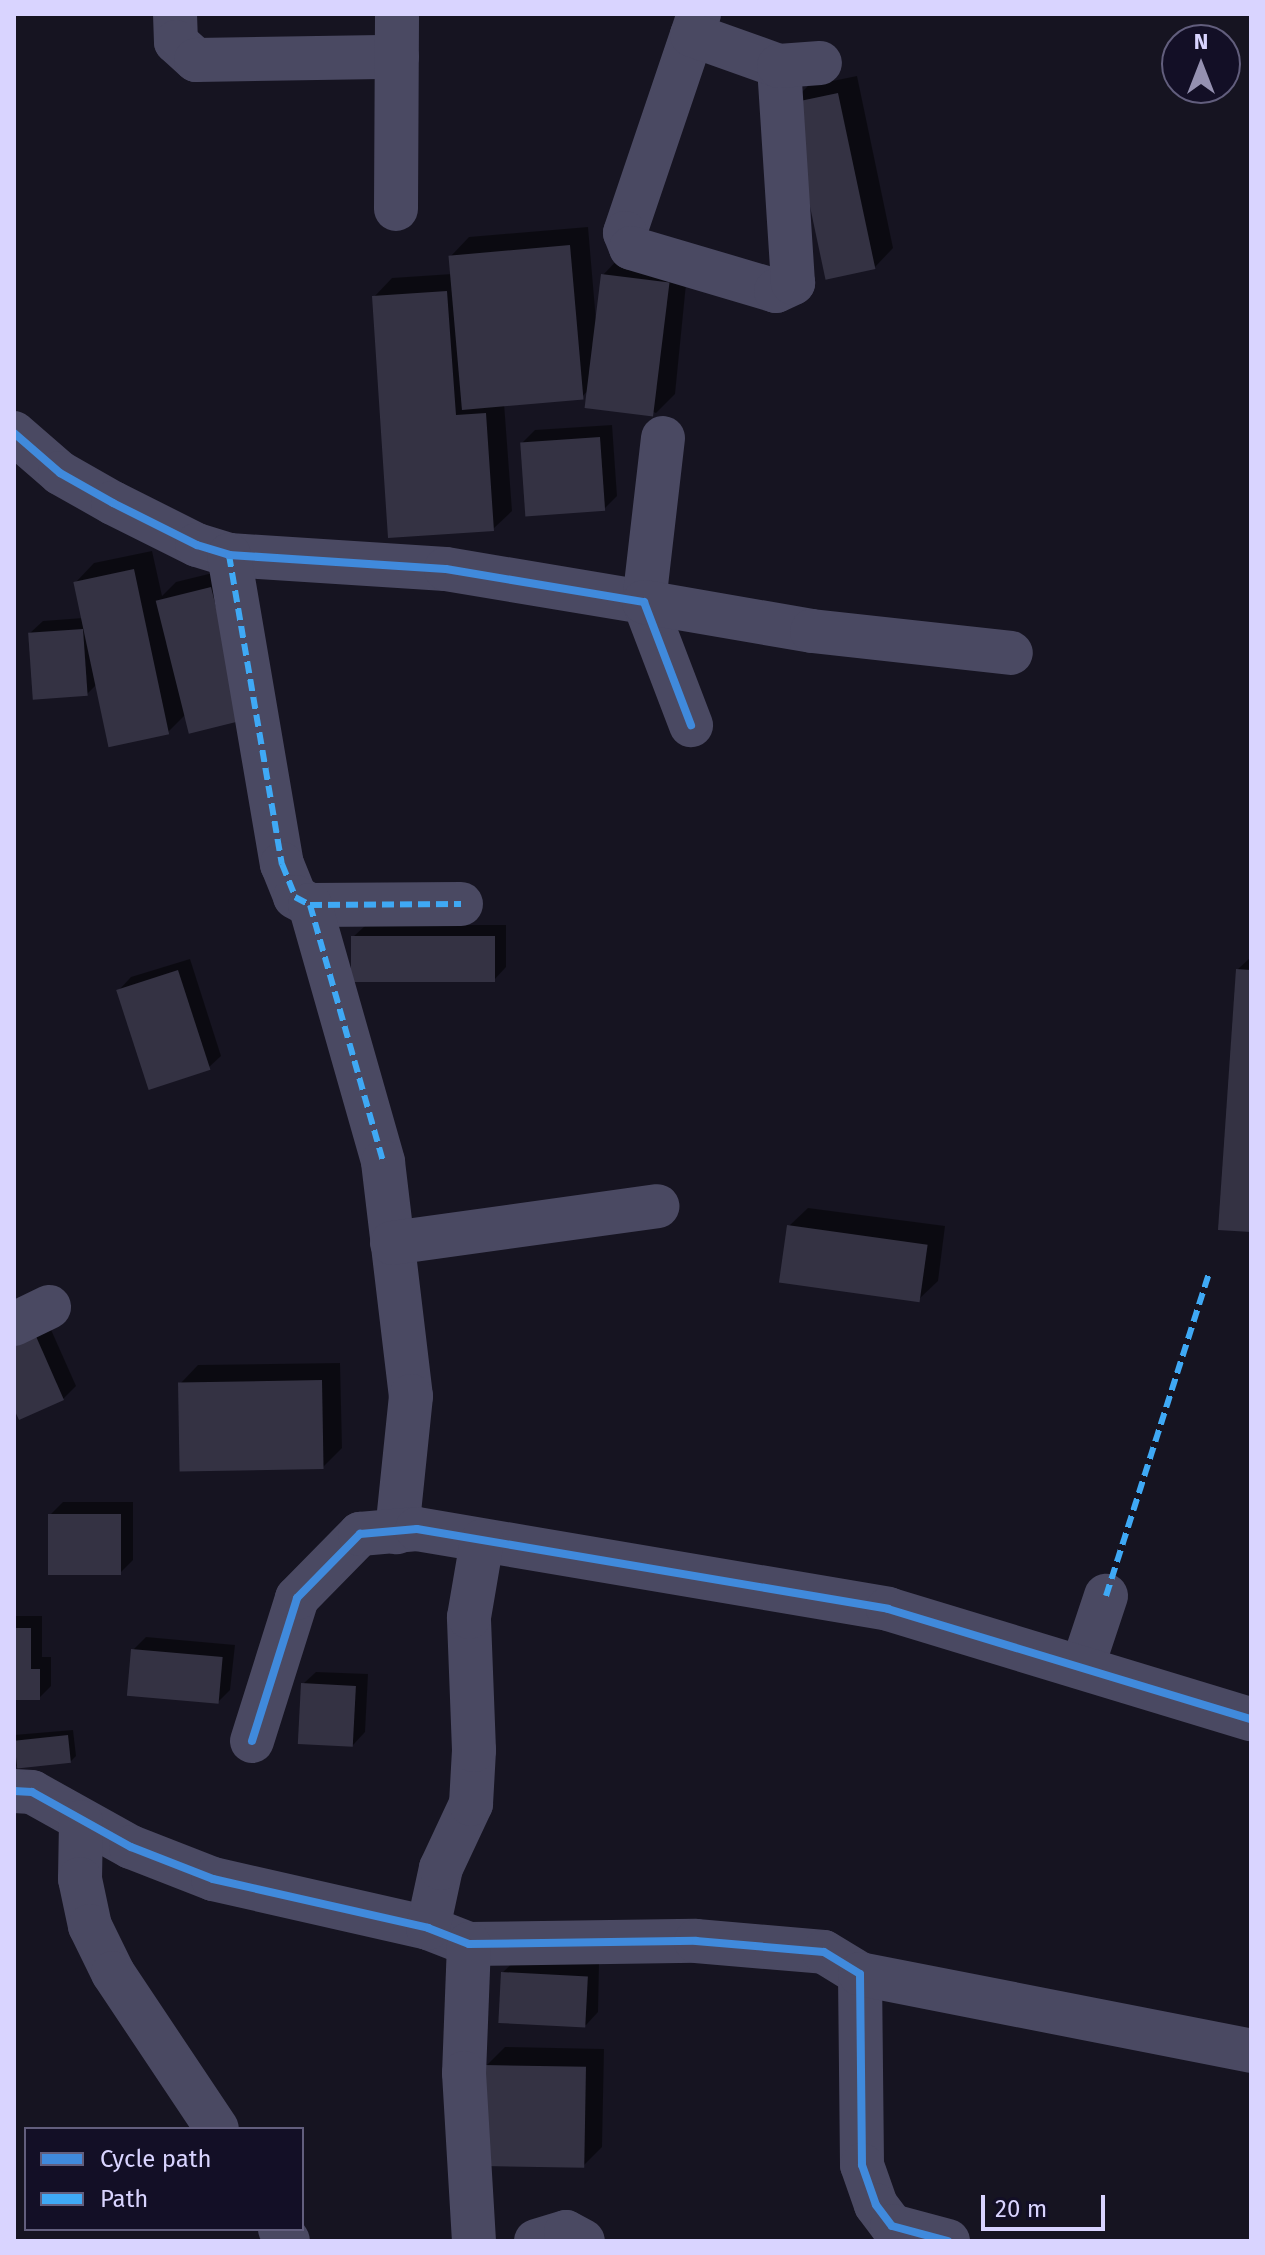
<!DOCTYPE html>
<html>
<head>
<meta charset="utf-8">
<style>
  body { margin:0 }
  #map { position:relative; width:1265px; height:2255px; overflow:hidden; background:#161421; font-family:"Fira Sans",sans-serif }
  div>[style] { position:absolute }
  .shadow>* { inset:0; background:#0007 }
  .building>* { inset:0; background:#343243; transform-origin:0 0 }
  .minor>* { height:44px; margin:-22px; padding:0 22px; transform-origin:22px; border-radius:22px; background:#4a4962 }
  .quiet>* { height:6px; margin-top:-3px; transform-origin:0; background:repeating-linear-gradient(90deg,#3fa9f5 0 12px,transparent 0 18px) }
  .cycleway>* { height:8px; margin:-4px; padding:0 4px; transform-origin:4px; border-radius:4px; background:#408adc }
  span { translate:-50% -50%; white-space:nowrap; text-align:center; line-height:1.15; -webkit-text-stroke:8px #130f26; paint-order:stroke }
  .frame { position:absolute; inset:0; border:16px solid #d9d4ff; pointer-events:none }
  .legend { position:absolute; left:24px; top:2127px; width:280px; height:104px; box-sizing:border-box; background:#130f26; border:2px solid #625e7d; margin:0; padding:10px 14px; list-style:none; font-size:24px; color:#d9d4ff }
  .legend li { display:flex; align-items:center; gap:16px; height:40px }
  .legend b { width:40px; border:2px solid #625e7d }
  .north { position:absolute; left:1161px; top:24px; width:80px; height:80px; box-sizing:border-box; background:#130f26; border:2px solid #625e7d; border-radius:50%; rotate:0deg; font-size:22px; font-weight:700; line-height:32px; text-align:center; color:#d9d4ff }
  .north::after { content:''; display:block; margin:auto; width:28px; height:36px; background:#9591b1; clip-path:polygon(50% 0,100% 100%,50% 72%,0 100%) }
  .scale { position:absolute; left:981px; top:2195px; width:124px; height:36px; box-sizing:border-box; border:4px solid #d9d4ff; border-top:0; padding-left:10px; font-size:24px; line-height:28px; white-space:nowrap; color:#d9d4ff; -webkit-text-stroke:6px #130f26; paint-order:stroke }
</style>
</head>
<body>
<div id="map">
  <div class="shadow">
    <i style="clip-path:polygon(857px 76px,893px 248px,875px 267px,790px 104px,808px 86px)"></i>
    <i style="clip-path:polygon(588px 227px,596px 321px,603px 275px,621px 256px,688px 264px,675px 394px,656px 413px,591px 387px,582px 397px,504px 403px,512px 511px,493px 529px,374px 297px,392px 278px,452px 274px,451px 256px,469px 237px)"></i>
    <i style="clip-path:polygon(612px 425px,617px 496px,604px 509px,522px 443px,535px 430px)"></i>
    <i style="clip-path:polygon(152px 551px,162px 596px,176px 582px,229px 569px,186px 714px,168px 732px,97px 684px,87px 694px,30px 633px,43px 621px,83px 618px,76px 582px,94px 563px)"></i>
    <i style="clip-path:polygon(366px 925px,506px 925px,506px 967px,494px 980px,353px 937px)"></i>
    <i style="clip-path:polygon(1251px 957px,1251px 1230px,1237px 970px)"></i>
    <i style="clip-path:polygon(190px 959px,221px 1056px,208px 1068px,119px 990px,131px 977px)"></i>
    <i style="clip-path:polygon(808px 1208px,945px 1226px,938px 1281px,919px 1299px,789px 1226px)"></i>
    <i style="clip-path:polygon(48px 1323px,76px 1386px,63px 1399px,14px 1405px,14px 1339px)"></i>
    <i style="clip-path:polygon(340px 1363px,342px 1448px,323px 1467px,180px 1384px,198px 1365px)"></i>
    <i style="clip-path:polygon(63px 1502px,133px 1502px,133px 1560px,120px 1573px,50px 1515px)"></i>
    <i style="clip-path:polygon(14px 1616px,42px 1616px,42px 1657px,51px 1657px,51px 1686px,39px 1698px,14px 1698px)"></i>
    <i style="clip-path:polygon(146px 1637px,235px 1645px,230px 1690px,218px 1702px,133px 1650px)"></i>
    <i style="clip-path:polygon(316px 1672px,368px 1674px,365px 1732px,353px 1745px,303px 1684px)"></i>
    <i style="clip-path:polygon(73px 1730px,76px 1756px,70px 1762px,14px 1766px,14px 1735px)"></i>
    <i style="clip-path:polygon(515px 1961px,599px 1964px,598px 2012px,586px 2025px,502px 1973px)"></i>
    <i style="clip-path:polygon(505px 2047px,604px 2049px,602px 2147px,583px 2166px,486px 2066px)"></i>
  </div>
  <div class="building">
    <i style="left:838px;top:93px;width:180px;height:51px;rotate:78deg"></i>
    <i style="left:570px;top:245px;width:155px;height:122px;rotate:85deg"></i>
    <i style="left:601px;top:274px;width:69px;height:135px;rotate:7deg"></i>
    <i style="clip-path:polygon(447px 291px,456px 415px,486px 413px,494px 531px,388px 538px,372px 296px)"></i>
    <i style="left:600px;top:437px;width:74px;height:80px;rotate:86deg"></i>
    <i style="left:134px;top:569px;width:169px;height:62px;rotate:78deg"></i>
    <i style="left:211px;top:587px;width:137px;height:57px;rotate:76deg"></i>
    <i style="left:83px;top:629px;width:67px;height:55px;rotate:86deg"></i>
    <i style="left:351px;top:936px;width:144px;height:46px"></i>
    <i style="clip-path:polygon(1236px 969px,1251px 970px,1251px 1232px,1218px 1230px)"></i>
    <i style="left:178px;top:970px;width:105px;height:65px;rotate:72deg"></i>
    <i style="left:787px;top:1225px;width:142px;height:58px;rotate:8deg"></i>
    <i style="clip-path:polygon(35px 1334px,64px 1400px,19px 1420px,14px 1409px,14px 1344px)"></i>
    <i style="left:322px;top:1380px;width:89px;height:144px;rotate:89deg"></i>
    <i style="left:48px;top:1514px;width:73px;height:61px"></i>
    <i style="clip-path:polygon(14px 1628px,31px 1628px,31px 1669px,40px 1669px,40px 1700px,14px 1700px)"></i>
    <i style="left:131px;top:1649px;width:92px;height:47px;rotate:5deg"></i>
    <i style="left:301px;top:1683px;width:55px;height:61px;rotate:3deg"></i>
    <i style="left:68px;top:1735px;width:28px;height:54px;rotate:84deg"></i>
    <i style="left:501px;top:1972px;width:87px;height:51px;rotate:3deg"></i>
    <i style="left:484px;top:2065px;width:102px;height:101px;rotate:1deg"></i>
  </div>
  <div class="minor">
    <i style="left:175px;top:14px;width:28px;rotate:88deg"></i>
    <i style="left:176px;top:42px;width:27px;rotate:42deg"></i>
    <i style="left:196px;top:60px;width:201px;rotate:-0.9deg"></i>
    <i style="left:699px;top:14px;width:231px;rotate:108.7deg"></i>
    <i style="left:625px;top:233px;width:16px;rotate:68deg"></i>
    <i style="left:631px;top:248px;width:151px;rotate:16.5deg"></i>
    <i style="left:776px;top:291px;width:19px;rotate:-25deg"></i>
    <i style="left:793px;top:283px;width:217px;rotate:-93.7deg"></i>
    <i style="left:692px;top:35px;width:92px;rotate:19.6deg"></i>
    <i style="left:779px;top:66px;width:41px;rotate:-4.2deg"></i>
    <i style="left:396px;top:209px;width:195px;rotate:-89.7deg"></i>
    <i style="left:14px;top:433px;width:61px;rotate:41deg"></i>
    <i style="left:60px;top:473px;width:61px;rotate:29.5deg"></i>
    <i style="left:113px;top:503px;width:94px;rotate:26.6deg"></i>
    <i style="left:197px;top:545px;width:34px;rotate:17deg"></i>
    <i style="left:229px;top:555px;width:217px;rotate:3.7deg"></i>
    <i style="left:446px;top:569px;width:201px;rotate:9.5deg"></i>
    <i style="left:644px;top:602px;width:132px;rotate:69.1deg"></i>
    <i style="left:663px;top:438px;width:165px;rotate:96.6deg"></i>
    <i style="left:644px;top:602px;width:170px;rotate:9.8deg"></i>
    <i style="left:812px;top:631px;width:200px;rotate:6.3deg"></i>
    <i style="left:229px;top:555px;width:314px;rotate:80.3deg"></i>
    <i style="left:282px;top:864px;width:35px;rotate:68deg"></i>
    <i style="left:295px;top:897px;width:17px;rotate:28deg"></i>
    <i style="left:310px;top:905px;width:151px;rotate:-0.4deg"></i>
    <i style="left:310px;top:905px;width:267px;rotate:74.1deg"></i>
    <i style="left:383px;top:1162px;width:236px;rotate:83.2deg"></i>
    <i style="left:411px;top:1396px;width:137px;rotate:95.9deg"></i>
    <i style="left:392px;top:1243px;width:268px;rotate:-7.9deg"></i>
    <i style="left:14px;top:1324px;width:39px;rotate:-26deg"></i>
    <i style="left:1083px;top:1665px;width:73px;rotate:-71.6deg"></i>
    <i style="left:252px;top:1741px;width:150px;rotate:-72.5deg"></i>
    <i style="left:297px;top:1598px;width:90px;rotate:-45.5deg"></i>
    <i style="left:360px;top:1534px;width:57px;rotate:-5deg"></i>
    <i style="left:417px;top:1529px;width:478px;rotate:9.6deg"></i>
    <i style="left:888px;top:1609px;width:379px;rotate:16.9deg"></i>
    <i style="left:14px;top:1791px;width:18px;rotate:3deg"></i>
    <i style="left:32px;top:1792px;width:113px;rotate:29.1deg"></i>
    <i style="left:131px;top:1847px;width:88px;rotate:21.3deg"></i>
    <i style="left:213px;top:1879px;width:221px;rotate:12.8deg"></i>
    <i style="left:428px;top:1928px;width:44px;rotate:21.3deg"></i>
    <i style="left:469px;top:1944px;width:227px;rotate:-0.8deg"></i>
    <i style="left:696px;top:1941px;width:128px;rotate:4.9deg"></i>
    <i style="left:824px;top:1952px;width:42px;rotate:31.4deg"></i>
    <i style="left:860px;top:1974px;width:191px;rotate:89.4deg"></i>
    <i style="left:862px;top:2165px;width:42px;rotate:70.7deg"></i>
    <i style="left:876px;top:2205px;width:26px;rotate:53deg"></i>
    <i style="left:892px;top:2226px;width:58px;rotate:15deg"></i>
    <i style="left:81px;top:1822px;width:57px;rotate:91deg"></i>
    <i style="left:80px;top:1879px;width:48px;rotate:78deg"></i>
    <i style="left:90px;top:1926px;width:52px;rotate:63.9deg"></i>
    <i style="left:113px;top:1973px;width:187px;rotate:56.3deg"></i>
    <i style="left:428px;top:1928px;width:61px;rotate:-77.8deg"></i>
    <i style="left:441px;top:1868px;width:71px;rotate:-64.9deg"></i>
    <i style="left:471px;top:1804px;width:54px;rotate:-86.8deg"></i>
    <i style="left:474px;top:1750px;width:133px;rotate:-92.2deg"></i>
    <i style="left:469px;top:1617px;width:77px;rotate:-80.3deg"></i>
    <i style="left:469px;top:1944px;width:129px;rotate:92.2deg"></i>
    <i style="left:464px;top:2073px;width:168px;rotate:86.6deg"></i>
    <i style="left:860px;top:1974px;width:399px;rotate:11.1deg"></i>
    <i style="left:280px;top:2229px;width:14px;rotate:56deg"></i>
    <i style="left:536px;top:2241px;width:31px;rotate:-17deg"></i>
    <i style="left:566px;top:2232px;width:19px;rotate:28deg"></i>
  </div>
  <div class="quiet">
    <i style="left:229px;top:555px;width:314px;rotate:80.3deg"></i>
    <i style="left:282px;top:864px;width:35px;rotate:68deg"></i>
    <i style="left:295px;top:897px;width:17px;rotate:28deg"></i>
    <i style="left:310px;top:905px;width:151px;rotate:-0.4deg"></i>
    <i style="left:310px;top:905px;width:267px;rotate:74.1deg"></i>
    <i style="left:1106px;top:1596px;width:341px;rotate:-72.3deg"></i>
  </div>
  <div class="cycleway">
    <i style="left:14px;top:433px;width:61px;rotate:41deg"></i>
    <i style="left:60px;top:473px;width:61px;rotate:29.5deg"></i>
    <i style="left:113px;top:503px;width:94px;rotate:26.6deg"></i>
    <i style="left:197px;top:545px;width:34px;rotate:17deg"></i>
    <i style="left:229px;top:555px;width:217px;rotate:3.7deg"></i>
    <i style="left:446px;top:569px;width:201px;rotate:9.5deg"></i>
    <i style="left:644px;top:602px;width:132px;rotate:69.1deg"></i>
    <i style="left:252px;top:1741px;width:150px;rotate:-72.5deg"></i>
    <i style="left:297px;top:1598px;width:90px;rotate:-45.5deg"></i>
    <i style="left:360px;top:1534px;width:57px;rotate:-5deg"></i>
    <i style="left:417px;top:1529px;width:478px;rotate:9.6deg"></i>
    <i style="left:888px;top:1609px;width:379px;rotate:16.9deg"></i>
    <i style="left:14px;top:1791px;width:18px;rotate:3deg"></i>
    <i style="left:32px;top:1792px;width:113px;rotate:29.1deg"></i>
    <i style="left:131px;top:1847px;width:88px;rotate:21.3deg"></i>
    <i style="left:213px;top:1879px;width:221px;rotate:12.8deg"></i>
    <i style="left:428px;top:1928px;width:44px;rotate:21.3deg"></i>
    <i style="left:469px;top:1944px;width:227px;rotate:-0.8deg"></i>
    <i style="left:696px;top:1941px;width:128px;rotate:4.9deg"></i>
    <i style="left:824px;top:1952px;width:42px;rotate:31.4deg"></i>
    <i style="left:860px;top:1974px;width:191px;rotate:89.4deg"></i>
    <i style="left:862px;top:2165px;width:42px;rotate:70.7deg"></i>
    <i style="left:876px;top:2205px;width:26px;rotate:53deg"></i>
    <i style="left:892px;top:2226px;width:58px;rotate:15deg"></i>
  </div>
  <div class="frame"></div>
  <ul class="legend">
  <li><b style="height:10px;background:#408adc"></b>Cycle path</li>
  <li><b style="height:10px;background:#3fa9f5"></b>Path</li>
  </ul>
  <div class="north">N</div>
  <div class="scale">20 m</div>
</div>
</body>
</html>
